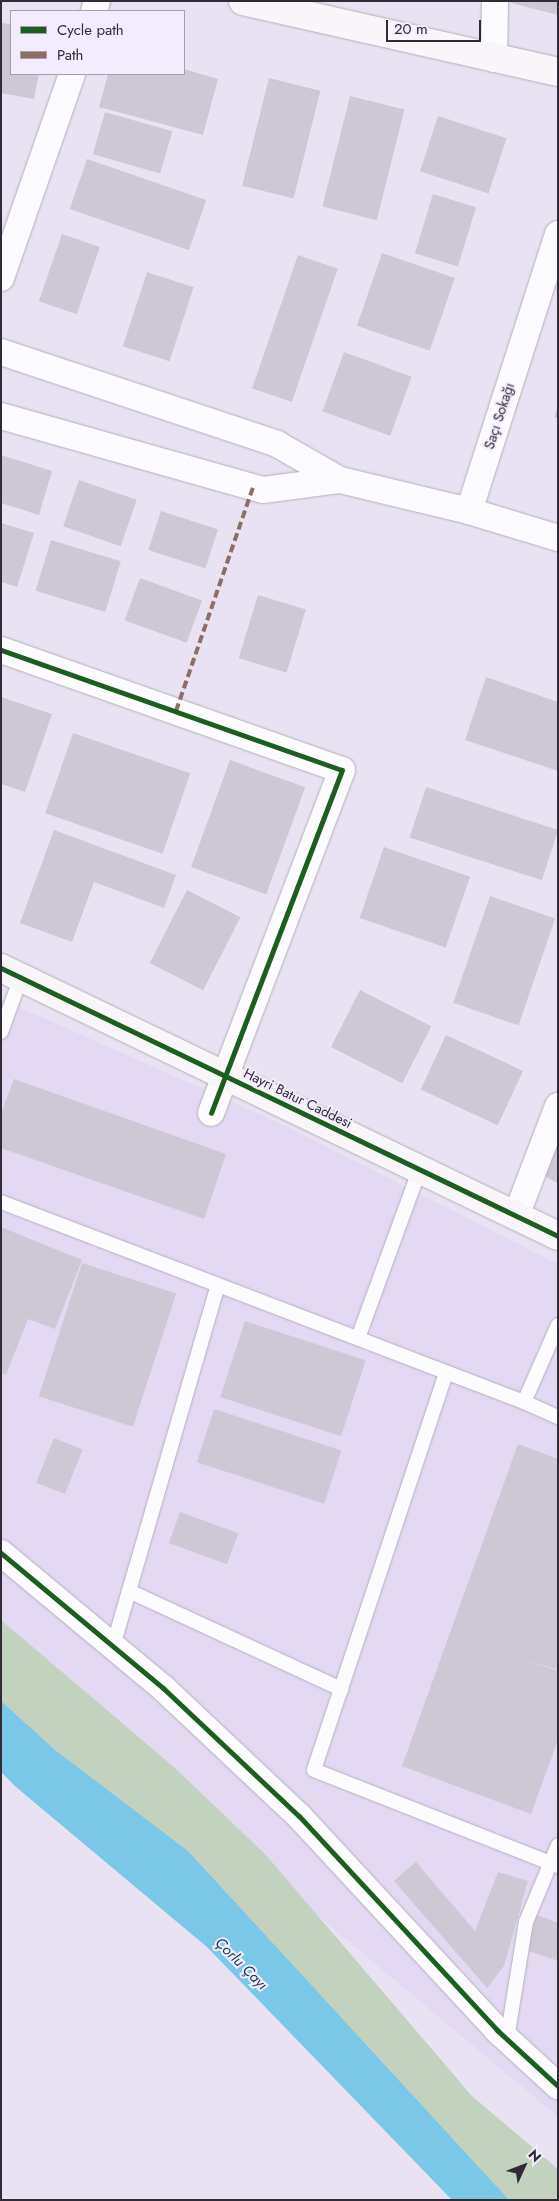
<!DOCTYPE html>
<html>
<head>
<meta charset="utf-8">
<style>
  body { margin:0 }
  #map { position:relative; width:559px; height:2201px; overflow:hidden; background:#e9e2f2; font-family:Jost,sans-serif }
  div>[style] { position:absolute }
  .built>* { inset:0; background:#e4d9f3 }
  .green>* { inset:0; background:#c3d2bf }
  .water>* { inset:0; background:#7bc7e8 }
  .building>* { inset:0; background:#cec8d5; transform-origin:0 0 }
  .roads { filter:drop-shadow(0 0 1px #b5b0bc) drop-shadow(0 0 1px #b5b0bc) }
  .lane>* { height:14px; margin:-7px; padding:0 7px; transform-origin:7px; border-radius:7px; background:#fcfbfd }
  .street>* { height:26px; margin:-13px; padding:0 13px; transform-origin:13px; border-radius:13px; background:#fcfbfd }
  .secondary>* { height:28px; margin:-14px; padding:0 14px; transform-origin:14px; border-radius:14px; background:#f9f6f9 }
  .quiet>* { height:4px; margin-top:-2px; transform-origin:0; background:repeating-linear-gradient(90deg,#8d6e63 0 8px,transparent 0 12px) }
  .cycleway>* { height:5px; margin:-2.5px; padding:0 2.5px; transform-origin:2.5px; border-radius:2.5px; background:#1b5e20 }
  span { translate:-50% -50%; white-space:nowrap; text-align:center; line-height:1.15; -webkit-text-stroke:4px #f3ecfc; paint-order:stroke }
  .street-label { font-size:14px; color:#302b36 }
  .water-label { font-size:15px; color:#0b3d4e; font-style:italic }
  .frame { position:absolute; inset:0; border:2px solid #302b36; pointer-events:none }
  .legend { position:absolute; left:10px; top:10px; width:175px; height:65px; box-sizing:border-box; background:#f3ecfc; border:1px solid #a59fad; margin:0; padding:6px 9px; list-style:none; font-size:15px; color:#302b36 }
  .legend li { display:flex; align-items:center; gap:10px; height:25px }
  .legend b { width:25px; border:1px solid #a59fad }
  .north { position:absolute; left:499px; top:2141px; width:50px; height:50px; -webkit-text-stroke:4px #f3ecfc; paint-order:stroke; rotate:47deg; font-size:14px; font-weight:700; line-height:20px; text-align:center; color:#302b36 }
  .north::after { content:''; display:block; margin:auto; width:18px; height:22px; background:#302b36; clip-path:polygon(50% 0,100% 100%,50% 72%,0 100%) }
  .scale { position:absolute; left:386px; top:20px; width:95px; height:22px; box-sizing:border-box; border:2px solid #302b36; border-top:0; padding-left:6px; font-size:15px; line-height:18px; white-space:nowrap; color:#302b36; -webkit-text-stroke:4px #f3ecfc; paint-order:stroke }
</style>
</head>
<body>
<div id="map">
  <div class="built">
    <i style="clip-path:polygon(1px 999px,277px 1122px,558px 1264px,558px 2117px,81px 1717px,1px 1622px)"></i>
  </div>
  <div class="green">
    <i style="clip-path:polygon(1px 1620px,175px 1768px,265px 1854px,472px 2096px,558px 2169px,558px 2200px,509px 2200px,1px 1701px)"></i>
  </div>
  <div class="water">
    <i style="clip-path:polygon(1px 1701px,55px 1750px,188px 1851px,509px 2200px,452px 2200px,207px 1947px,16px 1787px,1px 1772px)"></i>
  </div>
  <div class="building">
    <i style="clip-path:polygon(512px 1px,558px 1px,558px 15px,511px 3px)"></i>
    <i style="clip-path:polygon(1px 23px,11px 24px,11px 74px,39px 74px,34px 99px,1px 93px)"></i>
    <i style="clip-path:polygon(184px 69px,218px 79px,203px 135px,99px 107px,108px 74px,184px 74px)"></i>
    <i style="left:269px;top:78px;width:53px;height:111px;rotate:14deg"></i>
    <i style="left:350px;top:96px;width:56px;height:114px;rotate:14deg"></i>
    <i style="left:105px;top:112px;width:70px;height:44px;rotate:16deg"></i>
    <i style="left:438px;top:116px;width:72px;height:58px;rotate:18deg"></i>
    <i style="left:87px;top:159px;width:126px;height:53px;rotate:19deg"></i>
    <i style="left:433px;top:194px;width:45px;height:62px;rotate:17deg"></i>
    <i style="left:62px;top:234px;width:40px;height:71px;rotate:19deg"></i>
    <i style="left:382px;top:253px;width:77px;height:77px;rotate:19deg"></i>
    <i style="left:298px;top:255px;width:42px;height:141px;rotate:19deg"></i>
    <i style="left:147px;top:272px;width:49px;height:78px;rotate:18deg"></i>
    <i style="left:344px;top:352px;width:72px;height:63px;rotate:20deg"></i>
    <i style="clip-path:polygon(558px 406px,558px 418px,554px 417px)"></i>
    <i style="clip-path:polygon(1px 455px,52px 471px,39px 515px,1px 503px)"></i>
    <i style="left:79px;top:480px;width:61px;height:49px;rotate:19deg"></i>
    <i style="left:161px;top:511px;width:60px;height:41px;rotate:18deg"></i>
    <i style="clip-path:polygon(1px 523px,34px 533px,17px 587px,1px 582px)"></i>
    <i style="left:51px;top:540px;width:73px;height:53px;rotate:17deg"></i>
    <i style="left:140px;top:578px;width:66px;height:45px;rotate:20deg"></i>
    <i style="left:258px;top:595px;width:50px;height:66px;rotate:17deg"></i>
    <i style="clip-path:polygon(486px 677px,558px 702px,558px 771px,465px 740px)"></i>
    <i style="clip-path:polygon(1px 697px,52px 714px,25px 792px,1px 784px)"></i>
    <i style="left:73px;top:733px;width:124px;height:85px;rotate:19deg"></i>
    <i style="left:230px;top:760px;width:80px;height:114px;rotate:20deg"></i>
    <i style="left:426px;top:787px;width:139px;height:53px;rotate:18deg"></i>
    <i style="clip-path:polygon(54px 830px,176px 875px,164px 908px,94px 882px,72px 942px,20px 923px)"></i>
    <i style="left:384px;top:847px;width:91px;height:75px;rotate:19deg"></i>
    <i style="left:187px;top:890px;width:60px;height:82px;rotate:27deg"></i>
    <i style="left:490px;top:896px;width:69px;height:113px;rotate:19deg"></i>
    <i style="left:360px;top:990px;width:80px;height:64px;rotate:27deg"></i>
    <i style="left:446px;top:1035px;width:85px;height:60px;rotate:25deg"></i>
    <i style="clip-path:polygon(14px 1079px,226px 1154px,204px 1219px,1px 1148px,1px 1114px)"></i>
    <i style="clip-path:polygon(558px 1132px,558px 1183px,539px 1174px)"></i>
    <i style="clip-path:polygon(1px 1227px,82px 1260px,55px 1329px,28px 1319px,6px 1375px,1px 1373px)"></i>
    <i style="left:82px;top:1263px;width:99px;height:140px;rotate:18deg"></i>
    <i style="left:245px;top:1321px;width:127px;height:80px;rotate:18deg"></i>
    <i style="left:214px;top:1409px;width:134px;height:56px;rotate:18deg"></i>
    <i style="left:54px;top:1438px;width:31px;height:48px;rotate:22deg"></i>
    <i style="clip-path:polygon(518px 1444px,558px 1459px,558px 1670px,517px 1657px,558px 1671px,558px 1740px,531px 1814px,402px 1766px)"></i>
    <i style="left:180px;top:1512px;width:62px;height:33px;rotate:20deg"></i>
    <i style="clip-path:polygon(416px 1862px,475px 1931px,498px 1872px,528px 1881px,504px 1966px,487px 1988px,394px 1881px)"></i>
    <i style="clip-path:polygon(537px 1915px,558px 1923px,558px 1961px,526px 1950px)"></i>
  </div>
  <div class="roads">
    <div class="lane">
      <i style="left:1px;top:1032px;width:59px;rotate:-70deg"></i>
      <i style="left:1px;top:1202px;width:560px;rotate:20.93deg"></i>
      <i style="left:558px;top:1325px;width:84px;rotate:113.8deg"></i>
      <i style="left:524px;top:1402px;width:37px;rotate:24deg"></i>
      <i style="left:358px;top:1338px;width:180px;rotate:-69.9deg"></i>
      <i style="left:446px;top:1373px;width:418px;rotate:108.4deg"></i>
      <i style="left:314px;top:1770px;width:262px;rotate:21.5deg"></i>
      <i style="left:129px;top:1591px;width:234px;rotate:24.8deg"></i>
      <i style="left:113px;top:1646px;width:376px;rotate:-73.8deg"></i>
      <i style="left:507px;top:2039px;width:119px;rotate:-80.8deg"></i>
      <i style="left:526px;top:1922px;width:83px;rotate:-67.4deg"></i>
    </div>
    <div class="street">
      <i style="left:94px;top:11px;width:10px;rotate:-73deg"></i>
      <i style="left:494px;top:59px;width:58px;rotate:-89deg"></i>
      <i style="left:558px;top:234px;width:291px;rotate:107.8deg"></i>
      <i style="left:469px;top:511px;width:93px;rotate:16.9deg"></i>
      <i style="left:1px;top:278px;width:216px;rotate:-70.8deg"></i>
      <i style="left:1px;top:352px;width:291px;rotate:18.4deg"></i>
      <i style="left:277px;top:444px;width:73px;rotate:29.7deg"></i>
      <i style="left:1px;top:416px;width:272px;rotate:15.8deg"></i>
      <i style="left:263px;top:490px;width:78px;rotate:-7.4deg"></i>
      <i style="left:340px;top:480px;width:133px;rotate:13.5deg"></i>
      <i style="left:1px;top:650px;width:361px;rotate:19.4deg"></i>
      <i style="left:342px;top:770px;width:367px;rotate:110.9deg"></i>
      <i style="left:516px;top:1216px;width:118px;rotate:-69.1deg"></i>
      <i style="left:1px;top:1553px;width:211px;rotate:39.8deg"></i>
      <i style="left:163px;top:1688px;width:187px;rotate:43.3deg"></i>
      <i style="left:299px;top:1816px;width:292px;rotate:47.2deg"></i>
      <i style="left:497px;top:2030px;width:83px;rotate:42.6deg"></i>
    </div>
    <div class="secondary">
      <i style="left:243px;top:1px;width:323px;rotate:12.7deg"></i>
      <i style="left:1px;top:968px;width:618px;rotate:25.69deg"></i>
    </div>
  </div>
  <div class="quiet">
    <i style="left:176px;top:711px;width:237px;rotate:-71deg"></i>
  </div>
  <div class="cycleway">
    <i style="left:1px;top:650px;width:361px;rotate:19.4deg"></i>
    <i style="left:342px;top:770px;width:367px;rotate:110.9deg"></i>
    <i style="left:1px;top:968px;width:618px;rotate:25.69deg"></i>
    <i style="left:1px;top:1553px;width:211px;rotate:39.8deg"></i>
    <i style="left:163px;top:1688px;width:187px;rotate:43.3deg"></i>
    <i style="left:299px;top:1816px;width:292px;rotate:47.2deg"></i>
    <i style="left:497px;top:2030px;width:83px;rotate:42.6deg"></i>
  </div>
  <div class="street-label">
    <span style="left:499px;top:416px;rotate:-72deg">Saçı Sokağı</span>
    <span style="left:298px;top:1098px;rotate:26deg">Hayri Batur Caddesi</span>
  </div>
  <div class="water-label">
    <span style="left:241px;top:1964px;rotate:45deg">Çorlu Çayı</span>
  </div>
  <div class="frame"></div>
  <ul class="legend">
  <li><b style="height:6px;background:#1b5e20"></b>Cycle path</li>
  <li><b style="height:6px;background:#8d6e63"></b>Path</li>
  </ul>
  <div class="north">N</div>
  <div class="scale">20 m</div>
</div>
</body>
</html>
